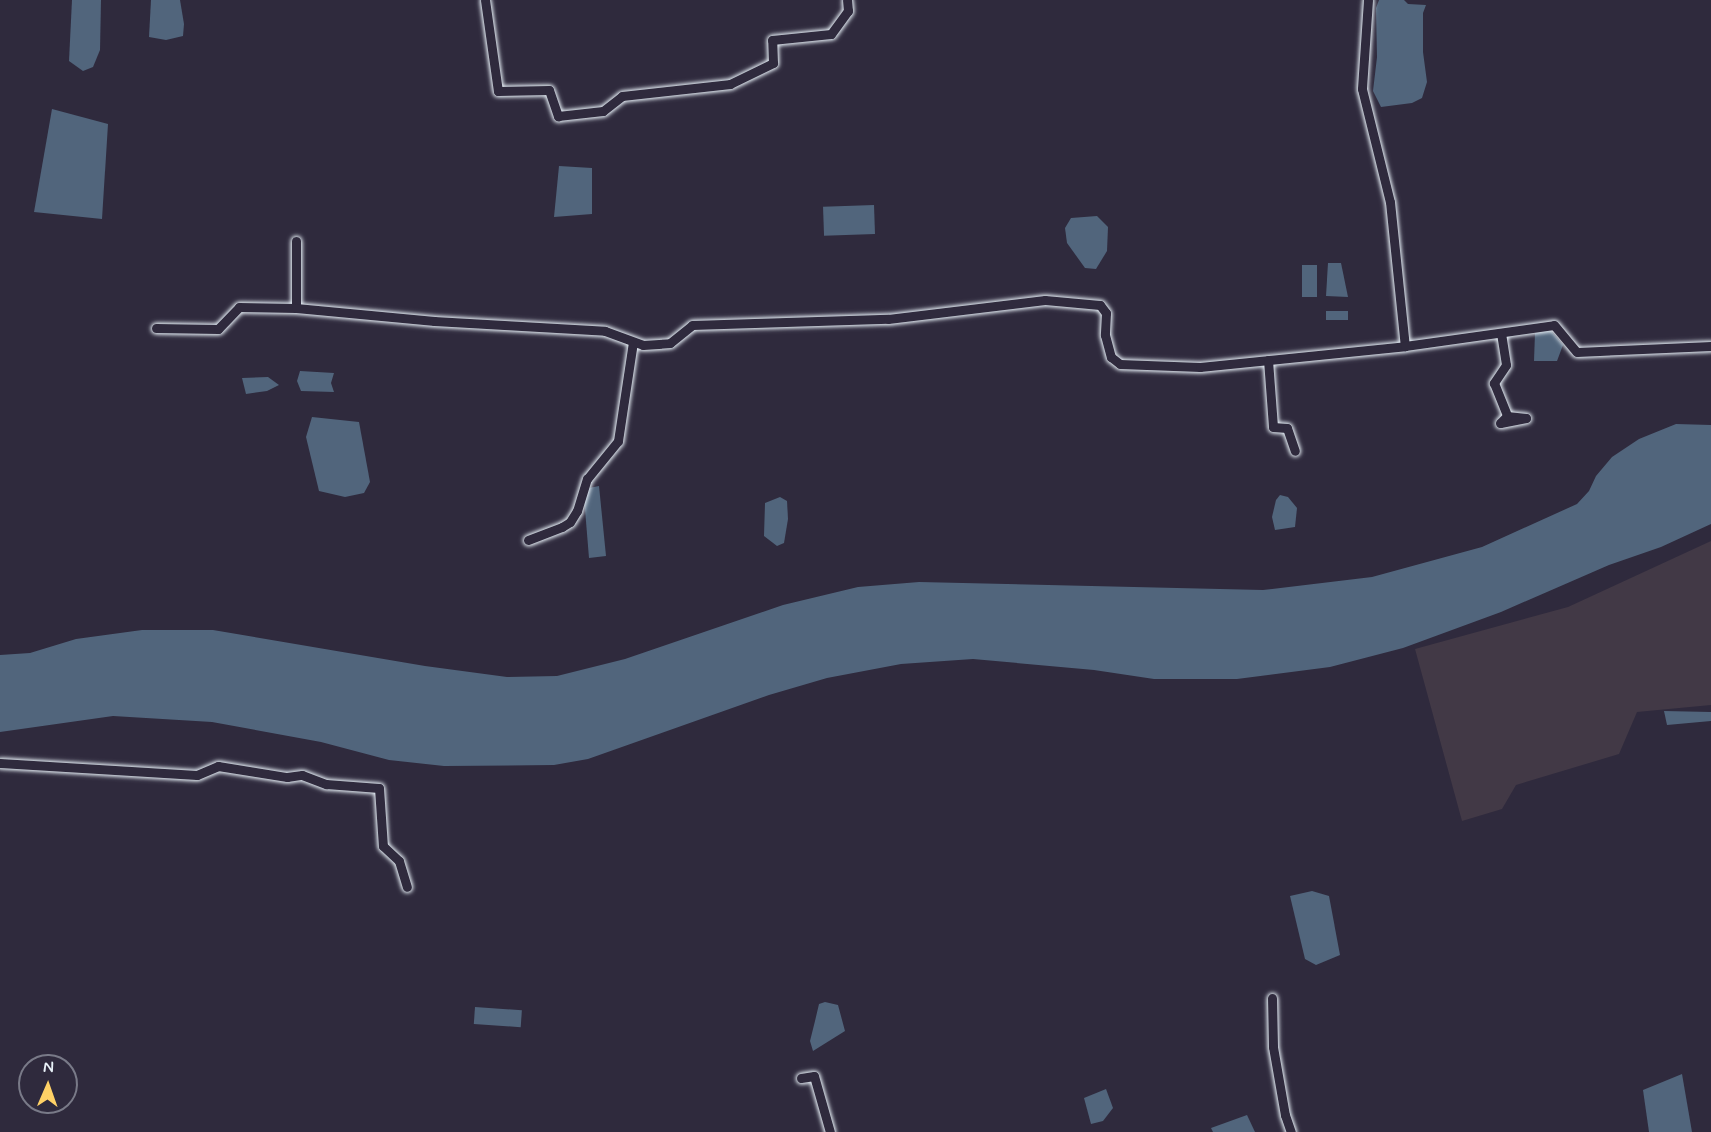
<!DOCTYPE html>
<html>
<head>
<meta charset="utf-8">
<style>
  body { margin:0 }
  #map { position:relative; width:1711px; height:1132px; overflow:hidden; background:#2f2a3d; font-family:Mynerve,sans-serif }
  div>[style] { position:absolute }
  .built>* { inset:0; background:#423946 }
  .water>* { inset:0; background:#51657c; transform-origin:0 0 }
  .roads { filter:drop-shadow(0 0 2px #e8f1f8) drop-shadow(0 0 2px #e8f1f8) }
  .minor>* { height:9px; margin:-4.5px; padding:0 4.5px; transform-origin:4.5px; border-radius:4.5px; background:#2f2a3d }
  span { translate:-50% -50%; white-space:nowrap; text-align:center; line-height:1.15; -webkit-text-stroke:4.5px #2f2a3d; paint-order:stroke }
  .north { position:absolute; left:18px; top:1054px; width:60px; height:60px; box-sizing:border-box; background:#2f2a3d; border:2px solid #797a88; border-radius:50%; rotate:2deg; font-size:16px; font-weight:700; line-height:24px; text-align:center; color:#e8f1f8 }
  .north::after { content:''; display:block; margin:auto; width:21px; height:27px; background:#ffd166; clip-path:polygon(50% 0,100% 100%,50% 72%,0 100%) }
</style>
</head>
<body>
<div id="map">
  <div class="built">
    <i style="clip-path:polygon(1711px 541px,1711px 705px,1637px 712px,1619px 754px,1516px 785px,1502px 809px,1462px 821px,1415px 649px,1568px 607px)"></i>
  </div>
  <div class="water">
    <i style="clip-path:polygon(72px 0,101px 0,100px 50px,93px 67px,83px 71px,69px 61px)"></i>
    <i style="clip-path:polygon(151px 0,180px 0,184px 24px,183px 36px,166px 40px,149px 37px)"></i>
    <i style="clip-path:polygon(1379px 0,1404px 0,1408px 4px,1426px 5px,1423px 13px,1423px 52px,1427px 82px,1422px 98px,1412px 103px,1381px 107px,1373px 91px,1377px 57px,1376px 8px)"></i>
    <i style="clip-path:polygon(52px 109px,108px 124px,102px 219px,34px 212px)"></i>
    <i style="clip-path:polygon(559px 166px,592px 168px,592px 214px,554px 217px)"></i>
    <i style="left:874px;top:205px;width:29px;height:51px;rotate:88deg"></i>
    <i style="clip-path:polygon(1097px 216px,1108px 227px,1107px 251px,1096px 269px,1085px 268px,1067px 243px,1065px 228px,1071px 218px)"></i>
    <i style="clip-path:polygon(1328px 263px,1341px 263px,1348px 297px,1326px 296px)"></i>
    <i style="left:1302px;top:265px;width:15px;height:32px"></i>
    <i style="left:1326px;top:311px;width:22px;height:9px"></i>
    <i style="clip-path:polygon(1550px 330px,1563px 345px,1557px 361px,1534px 361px,1535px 333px)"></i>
    <i style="clip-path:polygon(300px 371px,334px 373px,331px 383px,334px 392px,301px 391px,297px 381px)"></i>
    <i style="clip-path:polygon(268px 377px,279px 385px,267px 391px,246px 394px,242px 378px)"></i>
    <i style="clip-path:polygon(312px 417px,359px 422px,370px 482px,364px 493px,345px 497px,319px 491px,306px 437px)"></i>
    <i style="clip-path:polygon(1676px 424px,1711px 425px,1711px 524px,1661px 547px,1609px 565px,1501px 612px,1403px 648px,1330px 667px,1237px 679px,1154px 679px,1094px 670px,973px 659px,901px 664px,827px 678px,769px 695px,588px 759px,554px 765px,444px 766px,389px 760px,321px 742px,212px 722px,113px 716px,0 732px,0 655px,30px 653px,76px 639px,142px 630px,213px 630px,425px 666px,507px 677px,557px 676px,625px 659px,783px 605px,858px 587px,919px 582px,1263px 590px,1372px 577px,1482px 547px,1577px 504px,1589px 491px,1596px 476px,1612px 457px,1639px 439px)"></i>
    <i style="clip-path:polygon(599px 486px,606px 556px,589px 558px,584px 497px,589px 488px)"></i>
    <i style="clip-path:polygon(1280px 495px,1288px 497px,1297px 508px,1295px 527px,1275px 530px,1272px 517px,1276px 500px)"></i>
    <i style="clip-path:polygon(780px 497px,787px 501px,788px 519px,784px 543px,777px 546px,764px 536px,765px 503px)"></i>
    <i style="clip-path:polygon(1664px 711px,1711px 712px,1711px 721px,1667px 725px)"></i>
    <i style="clip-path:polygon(1312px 891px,1329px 896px,1340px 955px,1316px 965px,1305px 959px,1290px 896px)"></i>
    <i style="clip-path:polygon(825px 1002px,838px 1005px,845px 1031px,813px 1051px,810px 1041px,815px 1021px,819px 1004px)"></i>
    <i style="left:475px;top:1007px;width:47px;height:17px;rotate:4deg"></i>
    <i style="clip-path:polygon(1682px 1074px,1692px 1132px,1649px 1132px,1643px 1090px)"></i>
    <i style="clip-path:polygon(1106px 1089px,1113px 1108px,1103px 1121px,1091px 1124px,1084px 1098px)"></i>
    <i style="clip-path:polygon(1247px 1115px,1255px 1132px,1213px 1132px,1211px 1128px)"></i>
  </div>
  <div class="roads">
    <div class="minor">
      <i style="left:485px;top:0;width:92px;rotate:81.9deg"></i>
      <i style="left:498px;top:91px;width:51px;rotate:-1.1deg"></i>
      <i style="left:549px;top:90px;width:28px;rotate:71deg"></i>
      <i style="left:558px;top:116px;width:45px;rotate:-6.3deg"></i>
      <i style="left:603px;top:111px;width:24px;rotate:-38deg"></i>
      <i style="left:622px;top:96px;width:109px;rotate:-6.3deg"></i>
      <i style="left:730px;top:84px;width:48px;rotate:-26deg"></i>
      <i style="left:773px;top:63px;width:23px;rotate:-92deg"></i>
      <i style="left:772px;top:40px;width:59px;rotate:-5.8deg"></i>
      <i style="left:831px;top:34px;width:29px;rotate:-54deg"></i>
      <i style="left:848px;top:11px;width:11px;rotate:-95deg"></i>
      <i style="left:1368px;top:0;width:89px;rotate:93.9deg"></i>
      <i style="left:1362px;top:89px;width:116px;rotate:76.1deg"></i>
      <i style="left:1390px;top:202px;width:145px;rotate:84.1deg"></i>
      <i style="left:296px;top:308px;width:67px;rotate:-90deg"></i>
      <i style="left:156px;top:328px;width:62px;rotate:0.9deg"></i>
      <i style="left:218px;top:329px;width:30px;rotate:-46deg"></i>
      <i style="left:239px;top:307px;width:57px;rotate:1deg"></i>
      <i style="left:296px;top:308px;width:139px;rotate:5.4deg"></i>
      <i style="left:434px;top:321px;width:171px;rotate:3.3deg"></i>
      <i style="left:605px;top:331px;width:40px;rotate:20.2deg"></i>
      <i style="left:643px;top:345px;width:27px;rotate:-4deg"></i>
      <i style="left:670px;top:343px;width:28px;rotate:-39deg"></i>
      <i style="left:692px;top:325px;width:196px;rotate:-1.8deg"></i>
      <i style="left:888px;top:319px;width:158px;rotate:-6.9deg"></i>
      <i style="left:1045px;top:300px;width:55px;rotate:5.2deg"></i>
      <i style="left:1100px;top:305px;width:10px;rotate:53deg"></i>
      <i style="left:1106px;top:313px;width:22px;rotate:93deg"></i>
      <i style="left:1105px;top:335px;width:23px;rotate:75deg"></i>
      <i style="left:1111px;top:357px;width:11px;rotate:38deg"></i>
      <i style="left:1120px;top:364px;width:80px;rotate:2.1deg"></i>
      <i style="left:1200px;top:367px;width:206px;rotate:-5.8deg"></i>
      <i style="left:1405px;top:346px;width:150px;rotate:-8deg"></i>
      <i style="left:1554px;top:325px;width:35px;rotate:50deg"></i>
      <i style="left:1577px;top:352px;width:134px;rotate:-2.6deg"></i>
      <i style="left:1501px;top:333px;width:32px;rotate:81deg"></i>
      <i style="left:1506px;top:365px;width:22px;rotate:124deg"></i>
      <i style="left:1494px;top:383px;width:35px;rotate:68deg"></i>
      <i style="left:1507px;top:416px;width:19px;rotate:6deg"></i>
      <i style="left:1526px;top:418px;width:26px;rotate:169deg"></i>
      <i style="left:1500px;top:423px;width:10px;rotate:-45deg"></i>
      <i style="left:1268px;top:360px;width:67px;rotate:85.7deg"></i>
      <i style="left:1273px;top:427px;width:14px;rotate:4deg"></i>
      <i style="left:1287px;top:428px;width:24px;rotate:71deg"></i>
      <i style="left:528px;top:540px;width:36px;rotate:-21deg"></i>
      <i style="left:562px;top:527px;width:9px;rotate:-32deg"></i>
      <i style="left:570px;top:522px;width:13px;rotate:-58deg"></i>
      <i style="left:577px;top:511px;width:34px;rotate:-73deg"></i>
      <i style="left:587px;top:479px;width:49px;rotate:-50.8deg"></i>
      <i style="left:618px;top:441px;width:100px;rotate:-81.4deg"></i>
      <i style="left:0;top:763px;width:197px;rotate:3.5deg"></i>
      <i style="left:197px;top:775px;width:23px;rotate:-23deg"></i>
      <i style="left:218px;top:766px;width:70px;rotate:9.1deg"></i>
      <i style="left:287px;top:777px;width:15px;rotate:-8deg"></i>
      <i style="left:302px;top:775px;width:26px;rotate:21deg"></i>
      <i style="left:326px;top:784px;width:53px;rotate:4.3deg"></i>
      <i style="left:379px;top:788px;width:58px;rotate:86.1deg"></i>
      <i style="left:383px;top:846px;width:22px;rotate:43deg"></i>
      <i style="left:399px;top:861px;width:27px;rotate:73deg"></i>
      <i style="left:1272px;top:998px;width:49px;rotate:88.8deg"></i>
      <i style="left:1273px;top:1047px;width:69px;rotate:80deg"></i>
      <i style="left:1285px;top:1115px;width:18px;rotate:71deg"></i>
      <i style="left:801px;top:1078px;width:13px;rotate:-9deg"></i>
      <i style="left:814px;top:1076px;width:58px;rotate:74.1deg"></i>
    </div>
  </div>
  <div class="north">N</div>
</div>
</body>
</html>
